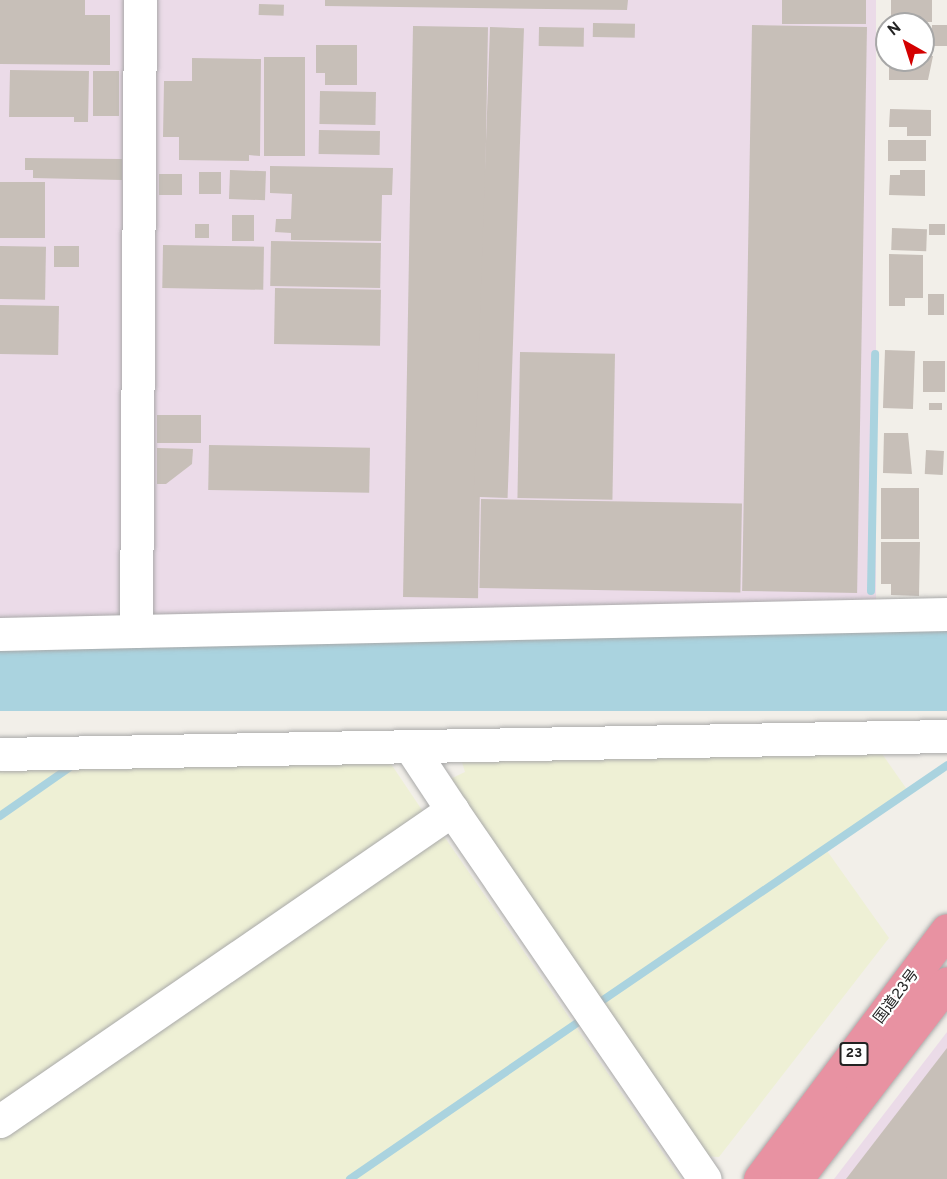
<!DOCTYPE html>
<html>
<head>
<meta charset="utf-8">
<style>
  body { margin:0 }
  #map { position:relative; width:947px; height:1179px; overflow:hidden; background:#f2efe9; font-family:Overpass,"Noto Sans JP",sans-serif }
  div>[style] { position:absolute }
  .industrial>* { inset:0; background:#ebdbe8; transform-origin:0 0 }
  .farmland>* { inset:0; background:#eef0d5 }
  .water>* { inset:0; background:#aad3df; transform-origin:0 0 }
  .stream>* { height:8px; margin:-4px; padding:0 4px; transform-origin:4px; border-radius:4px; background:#aad3df }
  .building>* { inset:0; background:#c7bfb8; transform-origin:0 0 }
  .roads { filter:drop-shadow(0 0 2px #a9a9a9) drop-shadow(0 0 2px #a9a9a9) }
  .minor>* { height:33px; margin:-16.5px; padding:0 16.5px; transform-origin:16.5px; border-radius:16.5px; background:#fff }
  .highway>* { height:33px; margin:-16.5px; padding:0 16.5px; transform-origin:16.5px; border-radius:16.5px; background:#e892a2 }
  span { translate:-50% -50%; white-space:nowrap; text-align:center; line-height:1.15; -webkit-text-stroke:4.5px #fff; paint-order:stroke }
  .shield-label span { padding:2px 4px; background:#fff; border:2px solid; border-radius:4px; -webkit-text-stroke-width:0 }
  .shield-label { font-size:14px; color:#222; font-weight:700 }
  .street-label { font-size:15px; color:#222 }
  .north { position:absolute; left:875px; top:12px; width:60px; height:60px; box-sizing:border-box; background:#fff; border:2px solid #a7a7a7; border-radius:50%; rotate:321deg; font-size:16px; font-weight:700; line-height:24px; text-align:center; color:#222 }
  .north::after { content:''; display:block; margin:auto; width:21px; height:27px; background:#d40000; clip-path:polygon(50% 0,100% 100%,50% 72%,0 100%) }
</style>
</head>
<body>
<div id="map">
  <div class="industrial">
    <i style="left:0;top:0;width:125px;height:619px"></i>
    <i style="left:152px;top:0;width:724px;height:622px"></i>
    <i style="clip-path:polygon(947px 1032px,947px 1179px,834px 1179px)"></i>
  </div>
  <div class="farmland">
    <i style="clip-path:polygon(878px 748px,908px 791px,825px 848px,889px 938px,719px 1157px,702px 1156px,446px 781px,465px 772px,460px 756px)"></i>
    <i style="clip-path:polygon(385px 755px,426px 816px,0 1109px,0 760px)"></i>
    <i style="clip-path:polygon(441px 832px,681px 1179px,0 1179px,0 1136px)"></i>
  </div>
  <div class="water">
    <i style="left:947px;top:627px;width:84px;height:947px;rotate:90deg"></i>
  </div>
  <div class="stream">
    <i style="left:871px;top:591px;width:237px;rotate:-89deg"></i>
    <i style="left:0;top:816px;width:89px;rotate:-34.9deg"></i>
    <i style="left:603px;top:1000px;width:417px;rotate:-34.3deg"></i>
    <i style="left:350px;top:1179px;width:279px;rotate:-34.5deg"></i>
  </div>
  <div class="building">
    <i style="clip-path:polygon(0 0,85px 0,85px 15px,110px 15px,110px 65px,0 64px)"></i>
    <i style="clip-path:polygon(325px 0,628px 0,627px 10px,325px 6px)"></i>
    <i style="left:782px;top:0;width:84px;height:24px"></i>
    <i style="left:891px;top:0;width:41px;height:22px"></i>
    <i style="left:259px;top:4px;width:25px;height:11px;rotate:2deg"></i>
    <i style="left:593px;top:23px;width:42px;height:14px;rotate:1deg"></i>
    <i style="left:752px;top:25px;width:115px;height:566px;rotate:1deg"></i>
    <i style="left:932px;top:25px;width:15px;height:21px"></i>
    <i style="left:413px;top:26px;width:75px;height:571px;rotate:1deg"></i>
    <i style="left:490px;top:27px;width:34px;height:470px;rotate:2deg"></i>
    <i style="left:539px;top:27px;width:45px;height:19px;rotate:1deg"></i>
    <i style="clip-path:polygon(923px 39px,929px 39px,928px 56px,933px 56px,928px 80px,889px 80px,889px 60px,923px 60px)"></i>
    <i style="clip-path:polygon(316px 45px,357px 45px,357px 85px,325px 85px,325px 73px,316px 73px)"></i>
    <i style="left:264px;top:57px;width:41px;height:99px"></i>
    <i style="clip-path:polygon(192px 58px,261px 59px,260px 156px,249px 155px,249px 161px,179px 160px,179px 137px,163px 137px,164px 81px,192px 81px)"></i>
    <i style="clip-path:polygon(10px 70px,89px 71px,88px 122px,74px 122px,74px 117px,9px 117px)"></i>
    <i style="left:93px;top:71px;width:26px;height:45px"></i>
    <i style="left:320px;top:91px;width:56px;height:33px;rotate:1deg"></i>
    <i style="clip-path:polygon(890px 109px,931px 110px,931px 136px,907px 136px,907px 127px,889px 127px)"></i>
    <i style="left:319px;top:130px;width:61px;height:24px;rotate:1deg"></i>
    <i style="left:888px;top:140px;width:38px;height:21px"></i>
    <i style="clip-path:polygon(25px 158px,122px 159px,122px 180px,33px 178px,33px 170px,25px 170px)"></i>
    <i style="clip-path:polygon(270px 166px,393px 168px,392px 195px,382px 195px,381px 241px,291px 240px,291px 233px,275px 232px,276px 219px,291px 219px,292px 194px,270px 193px)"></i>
    <i style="left:230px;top:170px;width:36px;height:29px;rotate:2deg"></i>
    <i style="clip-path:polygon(900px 170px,925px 170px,925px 196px,889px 195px,890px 175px,900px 175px)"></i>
    <i style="left:199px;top:172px;width:22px;height:22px"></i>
    <i style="left:159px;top:174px;width:23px;height:21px"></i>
    <i style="left:0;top:182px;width:45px;height:56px"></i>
    <i style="left:232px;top:215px;width:22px;height:26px"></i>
    <i style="left:195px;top:224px;width:14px;height:14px"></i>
    <i style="left:929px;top:224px;width:16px;height:11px"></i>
    <i style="left:892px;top:228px;width:35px;height:22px;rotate:2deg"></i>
    <i style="left:271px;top:241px;width:110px;height:45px;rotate:1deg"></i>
    <i style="left:163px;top:245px;width:101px;height:43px;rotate:1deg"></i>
    <i style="left:0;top:246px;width:46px;height:53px;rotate:1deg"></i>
    <i style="left:54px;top:246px;width:25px;height:21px"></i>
    <i style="clip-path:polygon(889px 254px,923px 255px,923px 298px,905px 298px,905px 306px,889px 306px)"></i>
    <i style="left:275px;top:288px;width:106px;height:56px;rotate:1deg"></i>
    <i style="left:928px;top:294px;width:16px;height:21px"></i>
    <i style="left:0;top:305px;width:59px;height:49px;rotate:1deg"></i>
    <i style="left:885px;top:350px;width:30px;height:58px;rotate:2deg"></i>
    <i style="left:520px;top:352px;width:95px;height:146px;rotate:1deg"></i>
    <i style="left:923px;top:361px;width:22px;height:31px"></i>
    <i style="left:929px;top:403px;width:13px;height:7px"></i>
    <i style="left:157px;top:415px;width:44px;height:28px"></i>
    <i style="clip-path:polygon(884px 433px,908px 433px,912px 474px,883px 473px)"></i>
    <i style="left:209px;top:445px;width:161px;height:45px;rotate:1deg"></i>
    <i style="clip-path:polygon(157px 448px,193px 449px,192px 464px,166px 484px,157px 484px)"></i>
    <i style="left:926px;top:450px;width:18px;height:24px;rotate:3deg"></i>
    <i style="left:881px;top:488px;width:38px;height:51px"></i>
    <i style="left:481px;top:499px;width:261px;height:89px;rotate:1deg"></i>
    <i style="clip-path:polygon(881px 542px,920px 542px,919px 596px,891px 595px,891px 584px,881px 584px)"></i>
    <i style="clip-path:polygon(947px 1048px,947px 1179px,846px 1179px)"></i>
  </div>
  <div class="roads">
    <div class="minor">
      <i style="left:136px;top:631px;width:811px;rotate:-1.2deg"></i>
      <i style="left:0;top:634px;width:136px;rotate:-1.3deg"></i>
      <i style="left:136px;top:631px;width:631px;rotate:-89.64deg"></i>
      <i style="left:411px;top:748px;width:74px;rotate:56.5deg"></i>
      <i style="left:0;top:754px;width:947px;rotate:-1.09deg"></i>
      <i style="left:0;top:1121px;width:549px;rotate:-34.53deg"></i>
      <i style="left:452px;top:810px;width:447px;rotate:55.6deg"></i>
    </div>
    <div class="highway">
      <i style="left:760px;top:1179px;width:311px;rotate:-53.1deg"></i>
      <i style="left:796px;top:1179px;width:247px;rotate:-52.4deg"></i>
    </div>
  </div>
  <div class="shield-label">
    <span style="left:854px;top:1054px">23</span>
  </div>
  <div class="street-label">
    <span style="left:897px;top:997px;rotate:-53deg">国道23号</span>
  </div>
  <div class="north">N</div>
</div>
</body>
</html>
